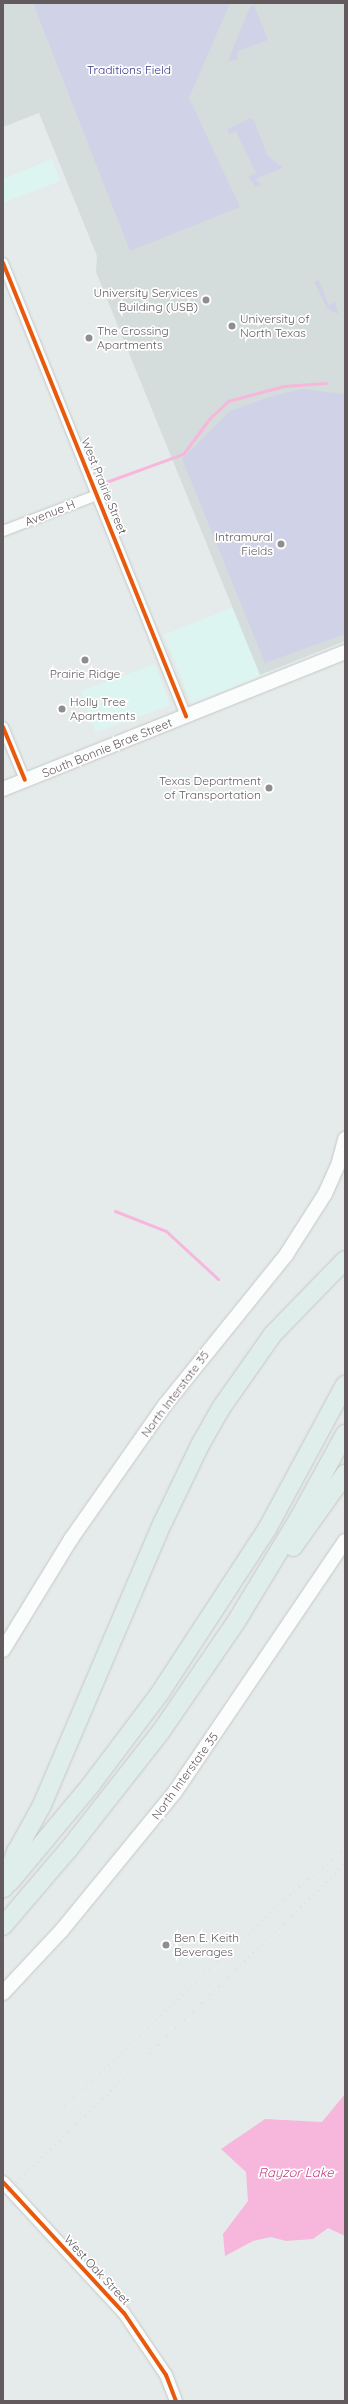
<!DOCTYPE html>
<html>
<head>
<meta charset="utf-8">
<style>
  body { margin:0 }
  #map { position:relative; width:348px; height:2404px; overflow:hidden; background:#e5ebea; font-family:Quicksand,sans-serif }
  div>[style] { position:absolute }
  .commercial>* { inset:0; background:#ddf5f0; transform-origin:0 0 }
  .education>* { inset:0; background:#d4dddb }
  .green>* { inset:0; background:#d0d2e8 }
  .water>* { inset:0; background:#f7b7dd }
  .stream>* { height:3px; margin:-1.5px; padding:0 1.5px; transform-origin:1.5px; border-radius:1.5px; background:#f7b7dd }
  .roads { filter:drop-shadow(0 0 1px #c5c7c7) drop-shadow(0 0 1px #c5c7c7) }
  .minor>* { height:10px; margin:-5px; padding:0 5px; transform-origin:5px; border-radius:5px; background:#fbfcfc }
  .tertiary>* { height:12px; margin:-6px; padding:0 6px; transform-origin:6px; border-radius:6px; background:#fbfcfc }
  .secondary>* { height:14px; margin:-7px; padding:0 7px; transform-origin:7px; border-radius:7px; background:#fbfcfc }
  .motorway>* { height:18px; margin:-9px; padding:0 9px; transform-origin:9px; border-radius:9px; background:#e0eeeb }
  .rail>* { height:3px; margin-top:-1.5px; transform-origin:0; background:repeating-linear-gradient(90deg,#e2e2e3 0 1px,transparent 0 6px) }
  .cycleway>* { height:4px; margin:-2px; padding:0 2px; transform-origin:2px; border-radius:2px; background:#e8590c }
  .dots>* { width:11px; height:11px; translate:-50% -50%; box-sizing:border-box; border:2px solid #fff; border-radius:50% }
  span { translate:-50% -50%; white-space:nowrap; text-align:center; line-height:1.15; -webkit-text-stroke:3.5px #fff; paint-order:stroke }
  .park-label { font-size:12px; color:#373489 }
  .poi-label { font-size:12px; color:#635a5e }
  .right { translate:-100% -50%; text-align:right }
  .left { translate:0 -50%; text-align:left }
  .street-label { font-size:12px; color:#635a5e }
  .water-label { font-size:13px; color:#c54183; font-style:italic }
  .frame { position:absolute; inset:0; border:4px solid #635a5e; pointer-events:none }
</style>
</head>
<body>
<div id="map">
  <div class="commercial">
    <i style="clip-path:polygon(52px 159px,60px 181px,3px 203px,3px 179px)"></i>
    <i style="left:241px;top:604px;width:74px;height:83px;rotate:68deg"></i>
    <i style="left:155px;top:664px;width:44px;height:79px;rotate:70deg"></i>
  </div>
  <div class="education">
    <i style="clip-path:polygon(3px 3px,345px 3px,345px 641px,260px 675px,96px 272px,97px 256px,39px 113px,3px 127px)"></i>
  </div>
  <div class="green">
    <i style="clip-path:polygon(33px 3px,230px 3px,189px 98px,240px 207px,130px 251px)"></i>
    <i style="clip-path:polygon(254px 5px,268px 40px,238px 51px,237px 60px,229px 61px,229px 58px,250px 7px)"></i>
    <i style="clip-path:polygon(250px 118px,254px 120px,267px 155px,283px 168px,255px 179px,262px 185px,256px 187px,248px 177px,256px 173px,236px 131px,229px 134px,227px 130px)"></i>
    <i style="clip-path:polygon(319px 280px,329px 306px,335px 301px,338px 314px,327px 308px,314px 282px)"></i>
    <i style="clip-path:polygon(302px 389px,345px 394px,345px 634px,265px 663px,182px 459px,230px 411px,272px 396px)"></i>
  </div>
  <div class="water">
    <i style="clip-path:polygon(345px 2094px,345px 2236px,328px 2228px,313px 2239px,286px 2241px,271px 2237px,253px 2241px,225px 2256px,223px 2234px,248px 2201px,246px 2172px,221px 2149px,265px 2119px,322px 2122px)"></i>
  </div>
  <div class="stream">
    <i style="left:106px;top:482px;width:82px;rotate:-20deg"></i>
    <i style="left:183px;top:454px;width:45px;rotate:-53.1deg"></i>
    <i style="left:210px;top:418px;width:25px;rotate:-43deg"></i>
    <i style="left:228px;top:401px;width:58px;rotate:-15deg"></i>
    <i style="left:284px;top:386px;width:42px;rotate:-4.1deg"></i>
    <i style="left:115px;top:1211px;width:55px;rotate:21.4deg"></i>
    <i style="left:166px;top:1231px;width:71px;rotate:42.7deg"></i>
  </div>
  <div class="roads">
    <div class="minor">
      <i style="left:3px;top:263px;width:489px;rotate:68deg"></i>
      <i style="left:3px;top:531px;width:101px;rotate:-21deg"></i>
      <i style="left:3px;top:727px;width:57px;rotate:67.5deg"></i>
    </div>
    <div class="tertiary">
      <i style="left:3px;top:2182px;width:178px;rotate:47.3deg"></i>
      <i style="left:124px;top:2313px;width:75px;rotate:55.9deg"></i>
      <i style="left:166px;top:2375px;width:28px;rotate:69deg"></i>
    </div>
    <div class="secondary">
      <i style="left:3px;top:789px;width:368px;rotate:-21.8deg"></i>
      <i style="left:3px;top:1650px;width:130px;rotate:-58.5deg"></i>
      <i style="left:71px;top:1539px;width:164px;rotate:-55deg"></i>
      <i style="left:165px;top:1405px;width:193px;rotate:-51.1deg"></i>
      <i style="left:286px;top:1255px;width:72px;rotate:-57.4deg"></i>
      <i style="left:325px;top:1194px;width:35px;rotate:-66deg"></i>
      <i style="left:339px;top:1162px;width:24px;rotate:-75deg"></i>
      <i style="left:3px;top:1993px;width:86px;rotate:-46.9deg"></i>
      <i style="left:62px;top:1930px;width:178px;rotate:-50.7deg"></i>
      <i style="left:175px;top:1792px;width:303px;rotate:-55.9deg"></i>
    </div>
    <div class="motorway">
      <i style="left:293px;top:1547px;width:90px;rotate:-54.5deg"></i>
      <i style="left:10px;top:1882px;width:125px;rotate:-50.2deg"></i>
      <i style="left:90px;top:1786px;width:116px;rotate:-53deg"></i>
      <i style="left:160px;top:1693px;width:196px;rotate:-56.9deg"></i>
      <i style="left:267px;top:1529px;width:164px;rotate:-61.6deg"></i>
      <i style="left:4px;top:1888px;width:38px;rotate:-72deg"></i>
      <i style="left:16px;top:1852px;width:54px;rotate:-61deg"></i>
      <i style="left:42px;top:1805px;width:308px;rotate:-66.9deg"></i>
      <i style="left:163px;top:1522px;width:85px;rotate:-64.3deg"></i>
      <i style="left:200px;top:1445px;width:43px;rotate:-60.4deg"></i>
      <i style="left:221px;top:1408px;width:90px;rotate:-54.9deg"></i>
      <i style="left:273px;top:1334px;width:103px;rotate:-45.8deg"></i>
      <i style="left:3px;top:1926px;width:100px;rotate:-49.5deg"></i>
      <i style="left:68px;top:1850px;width:152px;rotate:-51.9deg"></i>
      <i style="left:162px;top:1730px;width:131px;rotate:-55.6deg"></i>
      <i style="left:236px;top:1622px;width:122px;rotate:-58.8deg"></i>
      <i style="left:299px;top:1518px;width:96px;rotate:-61.3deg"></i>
    </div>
  </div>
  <div class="rail">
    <i style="left:56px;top:2114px;width:315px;rotate:-43.3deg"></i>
    <i style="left:285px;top:1898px;width:77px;rotate:-39.2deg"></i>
    <i style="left:3px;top:2195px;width:477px;rotate:-44.1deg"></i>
  </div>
  <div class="cycleway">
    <i style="left:3px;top:263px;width:489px;rotate:68deg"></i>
    <i style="left:3px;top:727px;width:57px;rotate:67.5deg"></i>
    <i style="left:3px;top:2182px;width:178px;rotate:47.3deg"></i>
    <i style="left:124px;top:2313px;width:75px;rotate:55.9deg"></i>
    <i style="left:166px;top:2375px;width:28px;rotate:69deg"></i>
  </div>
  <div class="dots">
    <i style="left:206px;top:300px;background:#908d8f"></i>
    <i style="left:232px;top:326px;background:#908d8f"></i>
    <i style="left:89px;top:338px;background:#908d8f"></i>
    <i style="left:281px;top:544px;background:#908d8f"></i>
    <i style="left:85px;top:660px;background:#908d8f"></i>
    <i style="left:62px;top:709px;background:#908d8f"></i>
    <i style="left:269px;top:788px;background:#908d8f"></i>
    <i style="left:166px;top:1945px;background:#908d8f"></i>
  </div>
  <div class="park-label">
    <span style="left:129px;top:70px">Traditions Field</span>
  </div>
  <div class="poi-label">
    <span class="right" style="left:198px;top:300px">University Services<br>Building (USB)</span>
    <span class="left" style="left:240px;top:326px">University of<br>North Texas</span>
    <span class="left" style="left:97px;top:338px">The Crossing<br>Apartments</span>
    <span class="right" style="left:273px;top:544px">Intramural<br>Fields</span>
    <span style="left:85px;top:674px">Prairie Ridge</span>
    <span class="left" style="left:70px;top:709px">Holly Tree<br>Apartments</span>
    <span class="right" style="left:261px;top:788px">Texas Department<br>of Transportation</span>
    <span class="left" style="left:174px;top:1945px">Ben E. Keith<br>Beverages</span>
  </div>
  <div class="street-label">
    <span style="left:104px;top:486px;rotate:68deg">West Prairie Street</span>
    <span style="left:50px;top:513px;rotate:-21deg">Avenue H</span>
    <span style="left:107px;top:748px;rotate:-22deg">South Bonnie Brae Street</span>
    <span style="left:175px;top:1394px;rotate:-53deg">North Interstate 35</span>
    <span style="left:185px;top:1776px;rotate:-54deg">North Interstate 35</span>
    <span style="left:97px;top:2270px;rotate:47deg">West Oak Street</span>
  </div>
  <div class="water-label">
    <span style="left:296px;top:2172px">Rayzor Lake</span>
  </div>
  <div class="frame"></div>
</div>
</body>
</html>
